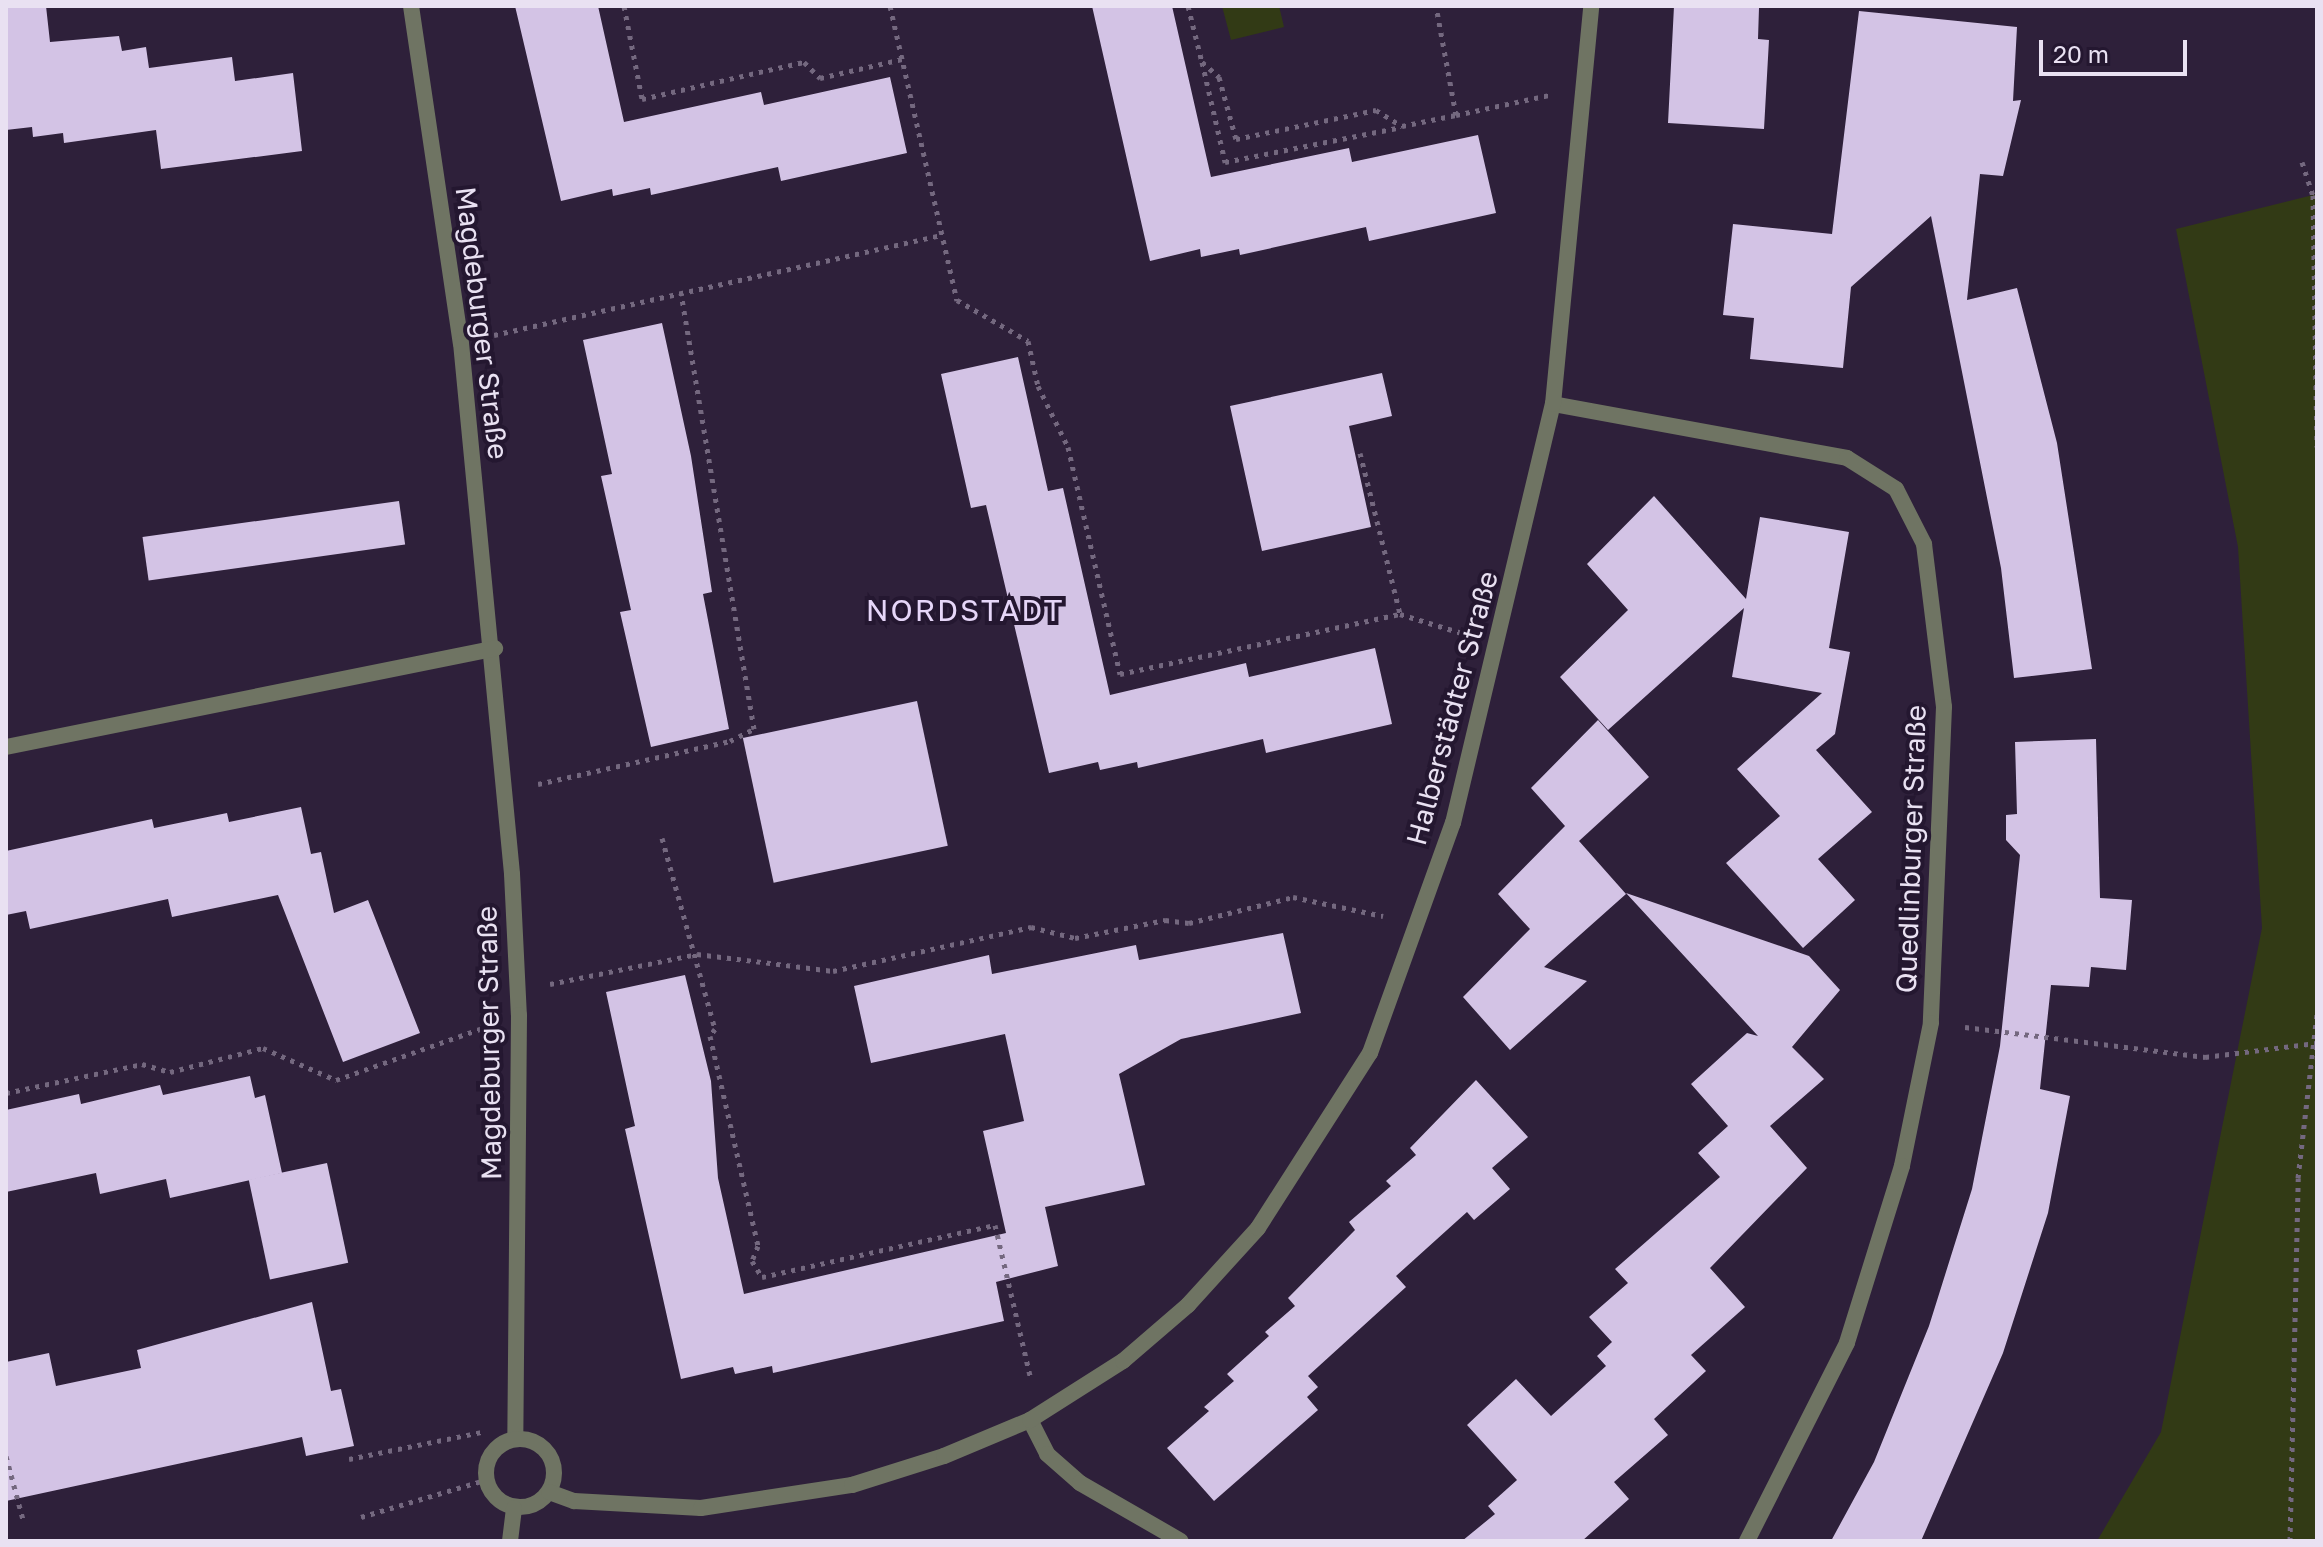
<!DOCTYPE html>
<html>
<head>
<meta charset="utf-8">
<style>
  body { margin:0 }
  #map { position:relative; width:2323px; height:1547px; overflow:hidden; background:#2e203a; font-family:"Golos Text",sans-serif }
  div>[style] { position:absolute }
  .green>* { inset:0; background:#323a15 }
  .building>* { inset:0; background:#d3c3e5; transform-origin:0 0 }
  .path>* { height:5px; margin-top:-2.5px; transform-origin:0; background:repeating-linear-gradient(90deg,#74687f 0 4px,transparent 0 10px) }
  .minor>* { height:16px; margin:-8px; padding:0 8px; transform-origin:8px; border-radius:8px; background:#6f7463 }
  .minor>.ring { margin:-8px; padding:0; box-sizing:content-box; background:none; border:16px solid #6f7463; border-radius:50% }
  span { translate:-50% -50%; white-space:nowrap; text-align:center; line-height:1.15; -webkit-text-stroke:8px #241730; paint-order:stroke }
  .street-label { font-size:28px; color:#e9e1f2 }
  .neighbourhood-label { font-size:30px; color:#e6d6f8; letter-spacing:2px }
  .frame { position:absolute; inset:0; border:8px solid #e9e1f2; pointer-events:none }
  .scale { position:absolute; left:2039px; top:40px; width:148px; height:36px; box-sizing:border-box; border:4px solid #e9e1f2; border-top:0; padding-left:10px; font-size:24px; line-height:28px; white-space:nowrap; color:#e9e1f2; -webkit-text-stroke:6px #241730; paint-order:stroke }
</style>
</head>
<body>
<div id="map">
  <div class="green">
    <i style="clip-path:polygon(1222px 6px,1279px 6px,1284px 27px,1231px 40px)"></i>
    <i style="clip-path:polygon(2317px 194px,2317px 1541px,2097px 1541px,2161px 1432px,2262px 928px,2238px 547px,2176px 229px)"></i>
  </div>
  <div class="building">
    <i style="clip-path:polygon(6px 6px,46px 6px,50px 42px,119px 36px,122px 51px,146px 47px,149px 68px,232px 57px,235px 81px,293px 73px,302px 151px,161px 169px,156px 130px,64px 143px,63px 133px,33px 137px,32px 127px,6px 130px)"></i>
    <i style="clip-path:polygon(515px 6px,598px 6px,624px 122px,761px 92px,764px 105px,890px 77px,907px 153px,781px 181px,778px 167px,651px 195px,650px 188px,613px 196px,612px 189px,561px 201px)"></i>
    <i style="clip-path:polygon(1092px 6px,1172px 6px,1211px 177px,1349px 148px,1352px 162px,1478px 135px,1496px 213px,1369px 241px,1366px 227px,1240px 255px,1239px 249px,1201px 257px,1200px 249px,1150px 261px)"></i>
    <i style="clip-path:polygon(1674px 6px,1759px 8px,1758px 39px,1769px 40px,1764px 129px,1668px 123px)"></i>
    <i style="clip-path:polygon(1859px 11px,2017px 27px,2013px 101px,2021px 100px,2003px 176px,1980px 174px,1967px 300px,2017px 288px,2057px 443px,2092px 669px,2014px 678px,2001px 568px,1931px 216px,1851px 287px,1843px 368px,1750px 359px,1754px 318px,1723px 315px,1733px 224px,1832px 234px)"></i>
    <i style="clip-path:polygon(662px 323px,691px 456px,712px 592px,703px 594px,729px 729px,651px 747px,620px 612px,631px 610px,601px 476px,612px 474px,583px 340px)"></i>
    <i style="clip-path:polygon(1018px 357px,1048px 491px,1063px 488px,1110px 695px,1246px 663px,1249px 677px,1375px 648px,1392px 724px,1266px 753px,1263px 739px,1138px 768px,1137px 762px,1100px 770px,1098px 762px,1049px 773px,986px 505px,971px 508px,941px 374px)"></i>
    <i style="clip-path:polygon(1382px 373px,1392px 416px,1349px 426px,1371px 527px,1262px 551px,1230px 406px)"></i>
    <i style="clip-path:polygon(1654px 496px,1746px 599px,1760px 517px,1849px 532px,1829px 648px,1850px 652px,1835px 734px,1816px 750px,1872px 812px,1818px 859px,1855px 900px,1803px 948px,1726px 863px,1780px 816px,1737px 769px,1822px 693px,1732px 677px,1744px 608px,1608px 730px,1560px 677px,1628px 610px,1587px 564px)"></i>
    <i style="left:399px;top:501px;width:44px;height:259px;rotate:82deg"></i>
    <i style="left:917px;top:701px;width:148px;height:178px;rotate:78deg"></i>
    <i style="clip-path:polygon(1598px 720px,1649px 777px,1579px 841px,1626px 894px,1544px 967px,1587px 981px,1510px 1050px,1463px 997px,1530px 929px,1498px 894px,1565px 826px,1531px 788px)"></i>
    <i style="clip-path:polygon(2096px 739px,2100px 898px,2132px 900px,2126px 970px,2091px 967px,2089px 987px,2051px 985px,2040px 1089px,2070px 1096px,2048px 1213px,2003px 1353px,1921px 1541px,1831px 1541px,1874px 1462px,1929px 1326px,1972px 1189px,2000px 1046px,2020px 855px,2006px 840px,2006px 815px,2017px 814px,2015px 742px)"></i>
    <i style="clip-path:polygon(301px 807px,311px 854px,321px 852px,334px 913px,368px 900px,420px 1033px,343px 1062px,278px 895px,172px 917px,168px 899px,30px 929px,26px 911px,6px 915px,6px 851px,152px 819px,154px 828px,227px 813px,229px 822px)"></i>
    <i style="clip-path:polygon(1626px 893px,1809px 956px,1840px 990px,1792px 1047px,1824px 1079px,1770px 1126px,1807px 1168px,1710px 1268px,1745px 1307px,1691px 1355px,1706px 1371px,1654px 1419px,1668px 1435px,1614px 1482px,1629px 1499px,1582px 1541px,1462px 1541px,1495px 1514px,1488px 1506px,1517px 1480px,1467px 1425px,1516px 1379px,1551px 1416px,1606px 1366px,1597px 1356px,1612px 1342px,1589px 1317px,1628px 1283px,1615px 1269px,1720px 1177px,1698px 1153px,1728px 1126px,1691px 1084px,1747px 1033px,1758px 1036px)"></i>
    <i style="clip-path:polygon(1283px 933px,1301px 1013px,1181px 1039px,1119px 1074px,1145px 1185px,1045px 1207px,1058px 1266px,996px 1282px,1004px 1321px,773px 1373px,772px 1366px,735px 1374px,733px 1367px,681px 1379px,625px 1129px,635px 1126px,606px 992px,685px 975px,711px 1081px,718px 1178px,744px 1294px,1006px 1233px,983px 1131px,1024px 1121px,1005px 1034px,871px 1063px,854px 986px,989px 955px,992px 974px,1136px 945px,1139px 960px)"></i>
    <i style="clip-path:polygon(250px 1076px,255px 1098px,265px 1095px,282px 1173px,170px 1198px,166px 1179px,100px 1194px,96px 1173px,6px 1192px,6px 1110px,79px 1094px,81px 1104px,160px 1085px,163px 1095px)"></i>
    <i style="clip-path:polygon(1476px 1080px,1528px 1137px,1492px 1168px,1510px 1189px,1474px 1220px,1467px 1212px,1396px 1276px,1406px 1287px,1308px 1376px,1318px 1387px,1307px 1397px,1318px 1410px,1214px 1501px,1167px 1448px,1209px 1411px,1204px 1407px,1234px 1381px,1227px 1374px,1269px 1336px,1265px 1332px,1295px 1306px,1288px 1298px,1355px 1230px,1349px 1222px,1391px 1186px,1386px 1181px,1416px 1155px,1410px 1148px)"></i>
    <i style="left:327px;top:1163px;width:102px;height:80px;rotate:78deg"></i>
    <i style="clip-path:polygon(312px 1302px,331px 1391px,341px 1389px,354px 1446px,306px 1456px,302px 1437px,6px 1501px,6px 1362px,49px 1353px,56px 1386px,141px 1368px,137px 1350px)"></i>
  </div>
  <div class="path">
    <i style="left:624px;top:6px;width:95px;rotate:79deg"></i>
    <i style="left:642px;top:99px;width:166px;rotate:-12.9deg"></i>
    <i style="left:804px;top:62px;width:23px;rotate:45deg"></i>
    <i style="left:820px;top:78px;width:84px;rotate:-13deg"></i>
    <i style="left:890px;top:6px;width:302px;rotate:77.2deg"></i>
    <i style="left:957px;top:300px;width:82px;rotate:30deg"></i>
    <i style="left:1028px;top:341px;width:46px;rotate:77.5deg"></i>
    <i style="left:1038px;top:386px;width:68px;rotate:63.8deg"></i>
    <i style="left:1068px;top:447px;width:233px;rotate:77.1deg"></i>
    <i style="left:1120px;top:674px;width:286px;rotate:-12.1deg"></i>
    <i style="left:1400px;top:614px;width:68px;rotate:17.1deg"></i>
    <i style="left:1188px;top:6px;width:58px;rotate:76deg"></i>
    <i style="left:1202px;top:62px;width:23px;rotate:41deg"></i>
    <i style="left:1219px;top:77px;width:64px;rotate:74.7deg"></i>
    <i style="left:1236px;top:139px;width:143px;rotate:-11.7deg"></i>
    <i style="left:1376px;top:110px;width:31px;rotate:32deg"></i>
    <i style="left:1402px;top:126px;width:55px;rotate:-11.5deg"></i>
    <i style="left:1456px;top:115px;width:111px;rotate:-100.4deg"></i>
    <i style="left:1202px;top:62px;width:103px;rotate:77deg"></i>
    <i style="left:1225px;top:162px;width:179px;rotate:-11.2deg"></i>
    <i style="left:1456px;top:115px;width:95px;rotate:-12.1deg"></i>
    <i style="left:2302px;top:162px;width:35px;rotate:72deg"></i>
    <i style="left:2313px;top:195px;width:252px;rotate:89.1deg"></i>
    <i style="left:494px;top:335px;width:459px;rotate:-12.6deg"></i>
    <i style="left:1360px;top:453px;width:166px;rotate:76deg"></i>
    <i style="left:538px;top:784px;width:197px;rotate:-12.6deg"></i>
    <i style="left:730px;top:741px;width:27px;rotate:-27deg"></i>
    <i style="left:754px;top:729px;width:442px;rotate:-99.5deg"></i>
    <i style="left:662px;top:838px;width:198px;rotate:74.5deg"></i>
    <i style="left:715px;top:1029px;width:9px;rotate:126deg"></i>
    <i style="left:710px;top:1036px;width:215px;rotate:77.1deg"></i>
    <i style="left:758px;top:1246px;width:16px;rotate:112deg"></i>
    <i style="left:752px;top:1261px;width:19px;rotate:58deg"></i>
    <i style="left:762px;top:1277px;width:239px;rotate:-12.6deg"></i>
    <i style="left:995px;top:1225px;width:159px;rotate:76.9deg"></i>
    <i style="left:550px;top:984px;width:150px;rotate:-11.5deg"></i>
    <i style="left:697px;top:954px;width:137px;rotate:7.1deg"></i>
    <i style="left:833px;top:971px;width:203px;rotate:-12.5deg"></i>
    <i style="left:1031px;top:927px;width:45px;rotate:14deg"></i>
    <i style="left:1075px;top:938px;width:92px;rotate:-11.3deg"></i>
    <i style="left:1165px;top:920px;width:24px;rotate:7deg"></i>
    <i style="left:1189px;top:923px;width:107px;rotate:-14deg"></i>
    <i style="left:1293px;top:897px;width:92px;rotate:11.9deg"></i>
    <i style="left:1965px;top:1027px;width:242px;rotate:7.1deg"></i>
    <i style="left:2205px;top:1057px;width:112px;rotate:-7.2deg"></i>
    <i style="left:6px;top:1093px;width:139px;rotate:-12deg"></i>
    <i style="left:142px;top:1064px;width:29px;rotate:16deg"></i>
    <i style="left:170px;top:1072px;width:96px;rotate:-14.5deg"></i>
    <i style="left:263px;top:1048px;width:80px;rotate:23.7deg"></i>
    <i style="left:336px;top:1080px;width:159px;rotate:-19.5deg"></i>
    <i style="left:6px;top:1456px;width:69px;rotate:75deg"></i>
    <i style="left:349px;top:1459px;width:136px;rotate:-11.5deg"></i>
    <i style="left:361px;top:1517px;width:129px;rotate:-16.6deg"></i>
    <i style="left:2290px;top:1541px;width:363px;rotate:-88.7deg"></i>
    <i style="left:2298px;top:1178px;width:166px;rotate:-83.4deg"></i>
  </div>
  <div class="minor">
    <i style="left:411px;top:6px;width:341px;rotate:81.6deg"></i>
    <i style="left:461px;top:343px;width:533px;rotate:84.51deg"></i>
    <i style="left:512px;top:874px;width:141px;rotate:87.2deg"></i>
    <i style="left:519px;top:1015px;width:424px;rotate:90.5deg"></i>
    <i style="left:1553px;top:404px;width:299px;rotate:10.4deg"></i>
    <i style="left:1847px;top:458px;width:58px;rotate:32.3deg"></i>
    <i style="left:1896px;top:489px;width:62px;rotate:63deg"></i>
    <i style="left:1924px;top:544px;width:164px;rotate:83deg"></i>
    <i style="left:1944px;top:707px;width:316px;rotate:92.4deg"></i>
    <i style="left:1931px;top:1023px;width:146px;rotate:101.5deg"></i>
    <i style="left:1902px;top:1166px;width:185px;rotate:107.3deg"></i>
    <i style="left:1847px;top:1343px;width:222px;rotate:116.8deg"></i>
    <i style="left:6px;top:747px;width:499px;rotate:-11.4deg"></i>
    <i style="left:1030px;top:1420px;width:38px;rotate:63deg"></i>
    <i style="left:1047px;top:1454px;width:44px;rotate:41.3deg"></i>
    <i style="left:1080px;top:1483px;width:116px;rotate:29.9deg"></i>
    <i class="ring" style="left:486px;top:1439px;width:52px;height:52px"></i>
    <i style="left:549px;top:1492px;width:27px;rotate:20deg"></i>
    <i style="left:574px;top:1501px;width:127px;rotate:3.2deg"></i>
    <i style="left:701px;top:1508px;width:153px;rotate:-8.7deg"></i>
    <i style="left:852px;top:1485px;width:96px;rotate:-17.5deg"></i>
    <i style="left:944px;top:1456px;width:93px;rotate:-22.7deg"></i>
    <i style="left:1030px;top:1420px;width:110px;rotate:-32.4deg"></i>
    <i style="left:1123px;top:1361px;width:86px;rotate:-40.7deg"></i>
    <i style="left:1188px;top:1305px;width:104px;rotate:-47.7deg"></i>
    <i style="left:1258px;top:1228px;width:208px;rotate:-57.4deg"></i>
    <i style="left:1370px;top:1053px;width:245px;rotate:-70.2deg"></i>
    <i style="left:1453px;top:823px;width:431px;rotate:-76.6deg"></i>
    <i style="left:1553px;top:404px;width:400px;rotate:-84.5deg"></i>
    <i style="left:510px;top:1541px;width:33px;rotate:-83deg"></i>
  </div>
  <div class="street-label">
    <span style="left:482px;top:323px;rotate:83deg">Magdeburger Straße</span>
    <span style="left:1452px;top:708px;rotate:-75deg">Halberstädter Straße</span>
    <span style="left:1911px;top:849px;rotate:-88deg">Quedlinburger Straße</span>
    <span style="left:489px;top:1043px;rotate:-91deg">Magdeburger Straße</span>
  </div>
  <div class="neighbourhood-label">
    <span style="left:965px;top:610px">NORDSTADT</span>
  </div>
  <div class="frame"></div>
  <div class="scale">20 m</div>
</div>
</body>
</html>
